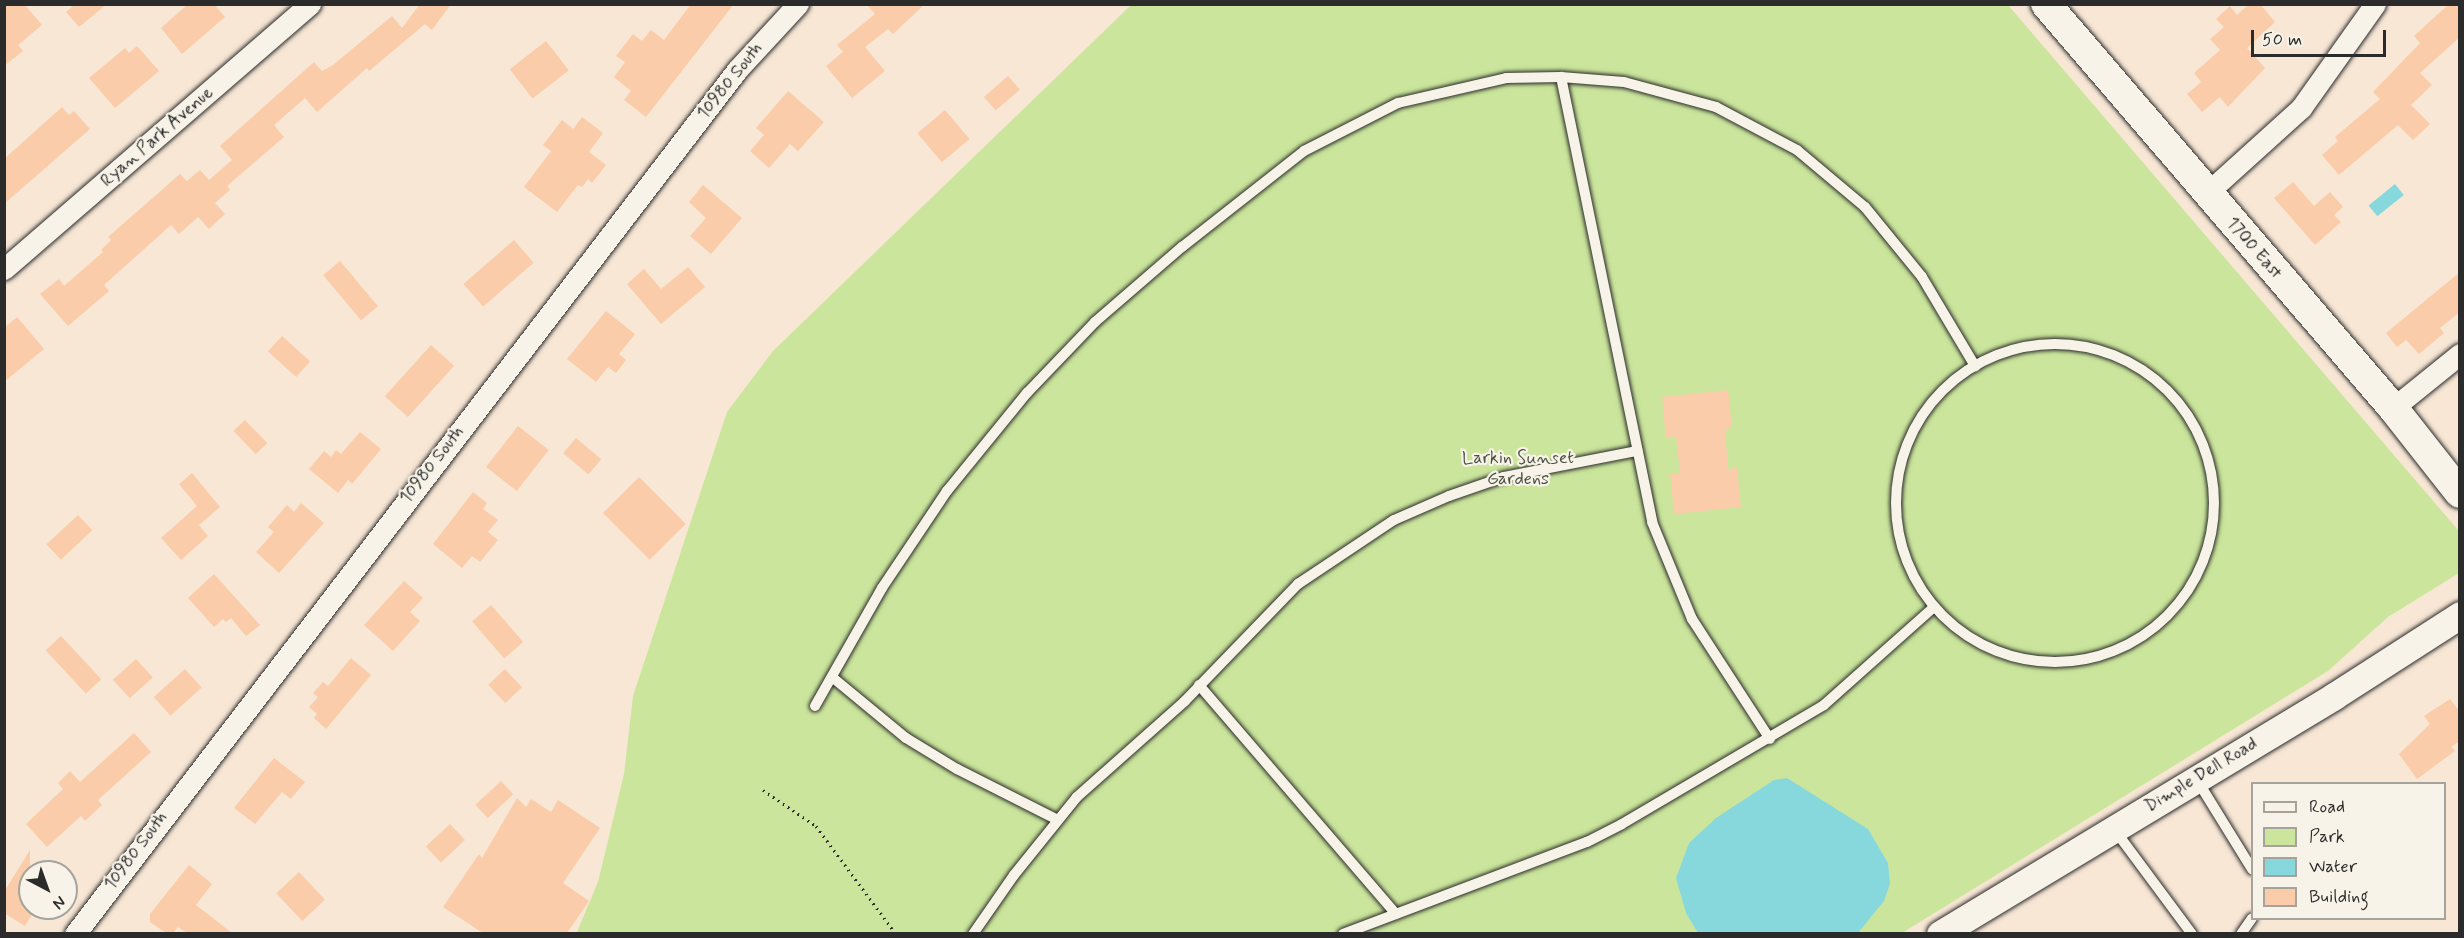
<!DOCTYPE html>
<html>
<head>
<meta charset="utf-8">
<style>
  body { margin:0 }
  #map { position:relative; width:2464px; height:938px; overflow:hidden; background:#f8e7d5; font-family:Mynerve,sans-serif }
  div>[style] { position:absolute }
  .green>* { inset:0; background:#cbe69c }
  .water>* { inset:0; background:#87d8dd; transform-origin:0 0 }
  .building>* { inset:0; background:#facca9; transform-origin:0 0 }
  .path>* { height:3px; margin-top:-1.5px; transform-origin:0; background:repeating-linear-gradient(90deg,#2b2b2b 0 1.5px,transparent 0 6px) }
  .roads { filter:drop-shadow(0 0 2px #2b2b2b) drop-shadow(0 0 2px #2b2b2b) }
  .service>* { height:10px; margin:-5px; padding:0 5px; transform-origin:5px; border-radius:5px; background:#f7f3e8 }
  .service>.ring { margin:-5px; padding:0; box-sizing:content-box; background:none; border:10px solid #f7f3e8; border-radius:50% }
  .minor>* { height:21px; margin:-10.5px; padding:0 10.5px; transform-origin:10.5px; border-radius:10.5px; background:#f7f3e8 }
  .tertiary>* { height:27px; margin:-13.5px; padding:0 13.5px; transform-origin:13.5px; border-radius:13.5px; background:#f7f3e8 }
  .secondary>* { height:30px; margin:-15px; padding:0 15px; transform-origin:15px; border-radius:15px; background:#f7f3e8 }
  span { translate:-50% -50%; white-space:nowrap; text-align:center; line-height:1.15; -webkit-text-stroke:4.5px #f7f3e8; paint-order:stroke }
  .street-label { font-size:18px; color:#2b2b2b }
  .park-label { font-size:18px; color:#4b5042 }
  .frame { position:absolute; inset:0; border:6px solid #2b2b2b; pointer-events:none }
  .legend { position:absolute; left:2251px; top:782px; width:195px; height:138px; box-sizing:border-box; background:#f7f3e8; border:2px solid #a5a39c; margin:0; padding:8px 10px; list-style:none; font-size:18px; color:#2b2b2b }
  .legend li { display:flex; align-items:center; gap:12px; height:30px }
  .legend b { width:30px; border:2px solid #a5a39c }
  .north { position:absolute; left:18px; top:860px; width:60px; height:60px; box-sizing:border-box; background:#f7f3e8; border:2px solid #a5a39c; border-radius:50%; rotate:139deg; font-size:16px; font-weight:700; line-height:24px; text-align:center; color:#2b2b2b }
  .north::after { content:''; display:block; margin:auto; width:21px; height:27px; background:#2b2b2b; clip-path:polygon(50% 0,100% 100%,50% 72%,0 100%) }
  .scale { position:absolute; left:2251px; top:30px; width:135px; height:27px; box-sizing:border-box; border:3px solid #2b2b2b; border-top:0; padding-left:8px; font-size:18px; line-height:21px; white-space:nowrap; color:#2b2b2b; -webkit-text-stroke:4px #f7f3e8; paint-order:stroke }
</style>
</head>
<body>
<div id="map">
  <div class="green">
    <i style="clip-path:polygon(1131px 5px,2008px 5px,2459px 531px,2459px 573px,2388px 617px,2328px 671px,1902px 933px,576px 934px,598px 882px,624px 774px,633px 696px,727px 412px,773px 351px)"></i>
  </div>
  <div class="water">
    <i style="left:2395px;top:184px;width:14px;height:34px;rotate:51deg"></i>
    <i style="clip-path:polygon(1787px 778px,1868px 829px,1888px 863px,1890px 884px,1884px 901px,1858px 933px,1698px 933px,1686px 913px,1676px 878px,1689px 843px,1716px 818px,1774px 780px)"></i>
  </div>
  <div class="building">
    <i style="clip-path:polygon(4px 4px,24px 4px,42px 25px,18px 45px,23px 51px,4px 66px)"></i>
    <i style="clip-path:polygon(75px 4px,107px 4px,79px 27px,66px 12px)"></i>
    <i style="clip-path:polygon(188px 4px,214px 4px,225px 17px,182px 54px,161px 28px)"></i>
    <i style="clip-path:polygon(420px 4px,451px 4px,432px 30px,425px 24px,369px 71px,367px 68px,317px 112px,305px 98px,274px 125px,284px 137px,227px 186px,230px 190px,215px 203px,225px 214px,209px 229px,198px 217px,179px 234px,171px 225px,104px 285px,109px 291px,68px 326px,40px 294px,59px 279px,64px 286px,103px 252px,101px 250px,111px 240px,108px 237px,180px 174px,187px 181px,200px 170px,209px 180px,232px 160px,220px 146px,314px 62px,322px 71px,333px 65px,392px 16px,402px 28px)"></i>
    <i style="clip-path:polygon(691px 4px,734px 4px,646px 117px,624px 100px,631px 91px,614px 77px,625px 62px,616px 56px,633px 34px,642px 41px,651px 30px,664px 40px)"></i>
    <i style="clip-path:polygon(866px 4px,925px 4px,893px 34px,888px 29px,865px 47px,885px 71px,852px 98px,826px 66px,843px 52px,837px 45px,875px 14px)"></i>
    <i style="clip-path:polygon(2249px 4px,2260px 4px,2275px 22px,2247px 48px,2265px 68px,2228px 107px,2220px 97px,2202px 112px,2187px 94px,2201px 82px,2194px 73px,2220px 50px,2210px 39px,2224px 27px,2216px 19px,2230px 6px,2237px 15px)"></i>
    <i style="clip-path:polygon(2449px 4px,2460px 4px,2460px 37px,2420px 73px,2432px 85px,2411px 105px,2430px 124px,2413px 140px,2398px 125px,2339px 175px,2322px 155px,2338px 141px,2335px 137px,2380px 99px,2373px 92px,2420px 43px,2414px 36px)"></i>
    <i style="left:546px;top:41px;width:37px;height:46px;rotate:52deg"></i>
    <i style="clip-path:polygon(137px 46px,159px 71px,115px 108px,89px 78px,125px 48px,129px 53px)"></i>
    <i style="left:1008px;top:76px;width:18px;height:32px;rotate:49deg"></i>
    <i style="clip-path:polygon(788px 91px,824px 122px,798px 151px,790px 144px,769px 168px,750px 151px,764px 135px,756px 128px)"></i>
    <i style="clip-path:polygon(62px 107px,69px 115px,74px 111px,90px 129px,4px 204px,4px 159px)"></i>
    <i style="left:945px;top:110px;width:38px;height:36px;rotate:50deg"></i>
    <i style="clip-path:polygon(582px 117px,603px 133px,589px 152px,606px 165px,592px 183px,588px 179px,582px 187px,578px 185px,557px 212px,524px 187px,551px 151px,543px 145px,562px 120px,573px 129px)"></i>
    <i style="clip-path:polygon(2293px 182px,2314px 206px,2330px 192px,2343px 207px,2334px 215px,2341px 222px,2315px 245px,2274px 198px)"></i>
    <i style="clip-path:polygon(703px 185px,742px 218px,711px 254px,690px 236px,706px 218px,689px 202px)"></i>
    <i style="left:514px;top:240px;width:30px;height:67px;rotate:49deg"></i>
    <i style="left:340px;top:261px;width:59px;height:22px;rotate:50deg"></i>
    <i style="clip-path:polygon(688px 267px,705px 287px,661px 324px,627px 284px,644px 269px,661px 289px)"></i>
    <i style="clip-path:polygon(2460px 272px,2460px 312px,2440px 328px,2444px 333px,2419px 354px,2406px 340px,2397px 347px,2386px 333px)"></i>
    <i style="clip-path:polygon(606px 311px,635px 334px,619px 354px,626px 360px,616px 373px,608px 367px,596px 382px,567px 359px)"></i>
    <i style="clip-path:polygon(17px 317px,44px 349px,4px 382px,4px 328px)"></i>
    <i style="left:282px;top:336px;width:38px;height:21px;rotate:42deg"></i>
    <i style="left:431px;top:345px;width:31px;height:69px;rotate:42deg"></i>
    <i style="clip-path:polygon(1728px 390px,1732px 428px,1725px 429px,1728px 469px,1737px 468px,1741px 507px,1674px 514px,1670px 474px,1680px 473px,1676px 436px,1666px 438px,1662px 397px)"></i>
    <i style="left:245px;top:420px;width:32px;height:16px;rotate:46deg"></i>
    <i style="left:518px;top:426px;width:39px;height:52px;rotate:38deg"></i>
    <i style="clip-path:polygon(360px 432px,381px 449px,352px 484px,348px 480px,338px 493px,309px 469px,324px 451px,331px 457px,336px 450px,341px 454px)"></i>
    <i style="left:576px;top:438px;width:33px;height:20px;rotate:40deg"></i>
    <i style="clip-path:polygon(192px 473px,220px 507px,199px 525px,208px 536px,181px 560px,161px 538px,197px 506px,179px 484px)"></i>
    <i style="left:639px;top:477px;width:66px;height:51px;rotate:45deg"></i>
    <i style="clip-path:polygon(473px 492px,487px 503px,483px 509px,498px 520px,488px 532px,498px 540px,480px 562px,472px 556px,462px 568px,433px 544px)"></i>
    <i style="clip-path:polygon(301px 503px,324px 523px,279px 573px,256px 552px,274px 532px,268px 527px,287px 505px,294px 512px)"></i>
    <i style="left:78px;top:515px;width:21px;height:43px;rotate:47deg"></i>
    <i style="clip-path:polygon(214px 574px,260px 625px,246px 636px,231px 618px,226px 622px,223px 619px,214px 627px,188px 598px)"></i>
    <i style="clip-path:polygon(404px 581px,423px 598px,410px 612px,420px 621px,393px 651px,364px 625px)"></i>
    <i style="left:491px;top:605px;width:49px;height:25px;rotate:49deg"></i>
    <i style="left:61px;top:636px;width:59px;height:21px;rotate:47deg"></i>
    <i style="clip-path:polygon(351px 658px,371px 675px,326px 729px,314px 718px,317px 714px,309px 707px,318px 697px,313px 693px,323px 682px,328px 686px)"></i>
    <i style="left:136px;top:659px;width:25px;height:31px;rotate:48deg"></i>
    <i style="left:185px;top:669px;width:25px;height:42px;rotate:48deg"></i>
    <i style="left:505px;top:669px;width:25px;height:23px;rotate:47deg"></i>
    <i style="clip-path:polygon(2450px 699px,2460px 712px,2460px 741px,2451px 747px,2455px 751px,2417px 779px,2399px 754px,2430px 724px,2424px 716px)"></i>
    <i style="clip-path:polygon(134px 733px,151px 752px,98px 800px,102px 805px,85px 821px,81px 816px,47px 847px,26px 824px,63px 789px,58px 783px,70px 771px,80px 782px)"></i>
    <i style="clip-path:polygon(274px 758px,305px 782px,291px 799px,282px 792px,255px 824px,234px 808px)"></i>
    <i style="left:501px;top:781px;width:18px;height:35px;rotate:47deg"></i>
    <i style="clip-path:polygon(517px 798px,526px 807px,531px 799px,551px 812px,558px 800px,600px 828px,563px 883px,589px 901px,567px 933px,483px 933px,443px 907px,479px 854px,482px 858px)"></i>
    <i style="left:450px;top:824px;width:22px;height:33px;rotate:47deg"></i>
    <i style="clip-path:polygon(30px 850px,30px 908px,36px 908px,25px 926px,4px 913px,4px 892px)"></i>
    <i style="clip-path:polygon(189px 865px,212px 884px,196px 905px,232px 933px,187px 933px,178px 927px,173px 933px,166px 933px,150px 922px,150px 914px)"></i>
    <i style="left:299px;top:872px;width:38px;height:31px;rotate:47deg"></i>
  </div>
  <div class="path">
    <i style="left:763px;top:790px;width:64px;rotate:34.2deg"></i>
    <i style="left:816px;top:826px;width:134px;rotate:53.5deg"></i>
  </div>
  <div class="roads">
    <div class="service">
      <i style="left:1561px;top:77px;width:454px;rotate:78.4deg"></i>
      <i style="left:1652px;top:522px;width:105px;rotate:67.6deg"></i>
      <i style="left:1692px;top:619px;width:143px;rotate:57deg"></i>
      <i class="ring" style="left:1896px;top:344px;width:308px;height:308px"></i>
      <i style="left:832px;top:677px;width:96px;rotate:39.5deg"></i>
      <i style="left:906px;top:738px;width:60px;rotate:31.3deg"></i>
      <i style="left:957px;top:769px;width:113px;rotate:26.8deg"></i>
      <i style="left:1199px;top:685px;width:302px;rotate:49.3deg"></i>
      <i style="left:815px;top:706px;width:136px;rotate:-60.4deg"></i>
      <i style="left:882px;top:588px;width:117px;rotate:-56.2deg"></i>
      <i style="left:947px;top:491px;width:127px;rotate:-50.8deg"></i>
      <i style="left:1027px;top:393px;width:98px;rotate:-46.2deg"></i>
      <i style="left:1095px;top:322px;width:115px;rotate:-40.8deg"></i>
      <i style="left:1182px;top:247px;width:155px;rotate:-38.2deg"></i>
      <i style="left:1304px;top:151px;width:106px;rotate:-27.1deg"></i>
      <i style="left:1398px;top:103px;width:111px;rotate:-13deg"></i>
      <i style="left:1506px;top:78px;width:55px;rotate:-1deg"></i>
      <i style="left:1561px;top:77px;width:63px;rotate:4.5deg"></i>
      <i style="left:1624px;top:82px;width:95px;rotate:15.2deg"></i>
      <i style="left:1716px;top:107px;width:92px;rotate:28deg"></i>
      <i style="left:1797px;top:150px;width:89px;rotate:40deg"></i>
      <i style="left:1865px;top:207px;width:90px;rotate:50.8deg"></i>
      <i style="left:1922px;top:277px;width:104px;rotate:59.2deg"></i>
      <i style="left:2197px;top:780px;width:105px;rotate:58.3deg"></i>
      <i style="left:2114px;top:829px;width:131px;rotate:53.4deg"></i>
      <i style="left:973px;top:934px;width:72px;rotate:-55.2deg"></i>
      <i style="left:1014px;top:875px;width:100px;rotate:-51.1deg"></i>
      <i style="left:1077px;top:797px;width:144px;rotate:-41.6deg"></i>
      <i style="left:1185px;top:701px;width:163px;rotate:-46deg"></i>
      <i style="left:1298px;top:584px;width:115px;rotate:-33.7deg"></i>
      <i style="left:1394px;top:520px;width:60px;rotate:-23.6deg"></i>
      <i style="left:1449px;top:496px;width:58px;rotate:-19.1deg"></i>
      <i style="left:1504px;top:477px;width:136px;rotate:-11.1deg"></i>
      <i style="left:1343px;top:934px;width:261px;rotate:-20.7deg"></i>
      <i style="left:1587px;top:842px;width:39px;rotate:-27deg"></i>
      <i style="left:1622px;top:824px;width:234px;rotate:-30.5deg"></i>
      <i style="left:1824px;top:705px;width:147px;rotate:-41.7deg"></i>
      <i style="left:2241px;top:934px;width:19px;rotate:-55deg"></i>
    </div>
    <div class="minor">
      <i style="left:2207px;top:193px;width:127px;rotate:-42.1deg"></i>
      <i style="left:2301px;top:108px;width:128px;rotate:-54.6deg"></i>
      <i style="left:4px;top:269px;width:405px;rotate:-40.9deg"></i>
      <i style="left:2393px;top:408px;width:86px;rotate:-38.9deg"></i>
      <i style="left:75px;top:934px;width:1088px;rotate:-52.54deg"></i>
      <i style="left:737px;top:70px;width:90px;rotate:-47.3deg"></i>
    </div>
    <div class="tertiary">
      <i style="left:1940px;top:934px;width:460px;rotate:-31.1deg"></i>
      <i style="left:2334px;top:696px;width:150px;rotate:-32.7deg"></i>
    </div>
    <div class="secondary">
      <i style="left:2046px;top:4px;width:533px;rotate:49.34deg"></i>
      <i style="left:2393px;top:408px;width:108px;rotate:51.8deg"></i>
    </div>
  </div>
  <div class="street-label">
    <span style="left:730px;top:81px;rotate:-51deg">10980 South</span>
    <span style="left:157px;top:137px;rotate:-41deg">Ryan Park Avenue</span>
    <span style="left:2254px;top:248px;rotate:49deg">1700 East</span>
    <span style="left:432px;top:465px;rotate:-52deg">10980 South</span>
    <span style="left:2201px;top:775px;rotate:-31deg">Dimple Dell Road</span>
    <span style="left:136px;top:851px;rotate:-53deg">10980 South</span>
  </div>
  <div class="park-label">
    <span style="left:1518px;top:469px">Larkin Sunset<br>Gardens</span>
  </div>
  <div class="frame"></div>
  <ul class="legend">
  <li><b style="height:8px;background:#f7f3e8"></b>Road</li>
  <li><b style="height:16px;background:#cbe69c"></b>Park</li>
  <li><b style="height:16px;background:#87d8dd"></b>Water</li>
  <li><b style="height:16px;background:#facca9"></b>Building</li>
  </ul>
  <div class="north">N</div>
  <div class="scale">50 m</div>
</div>
</body>
</html>
